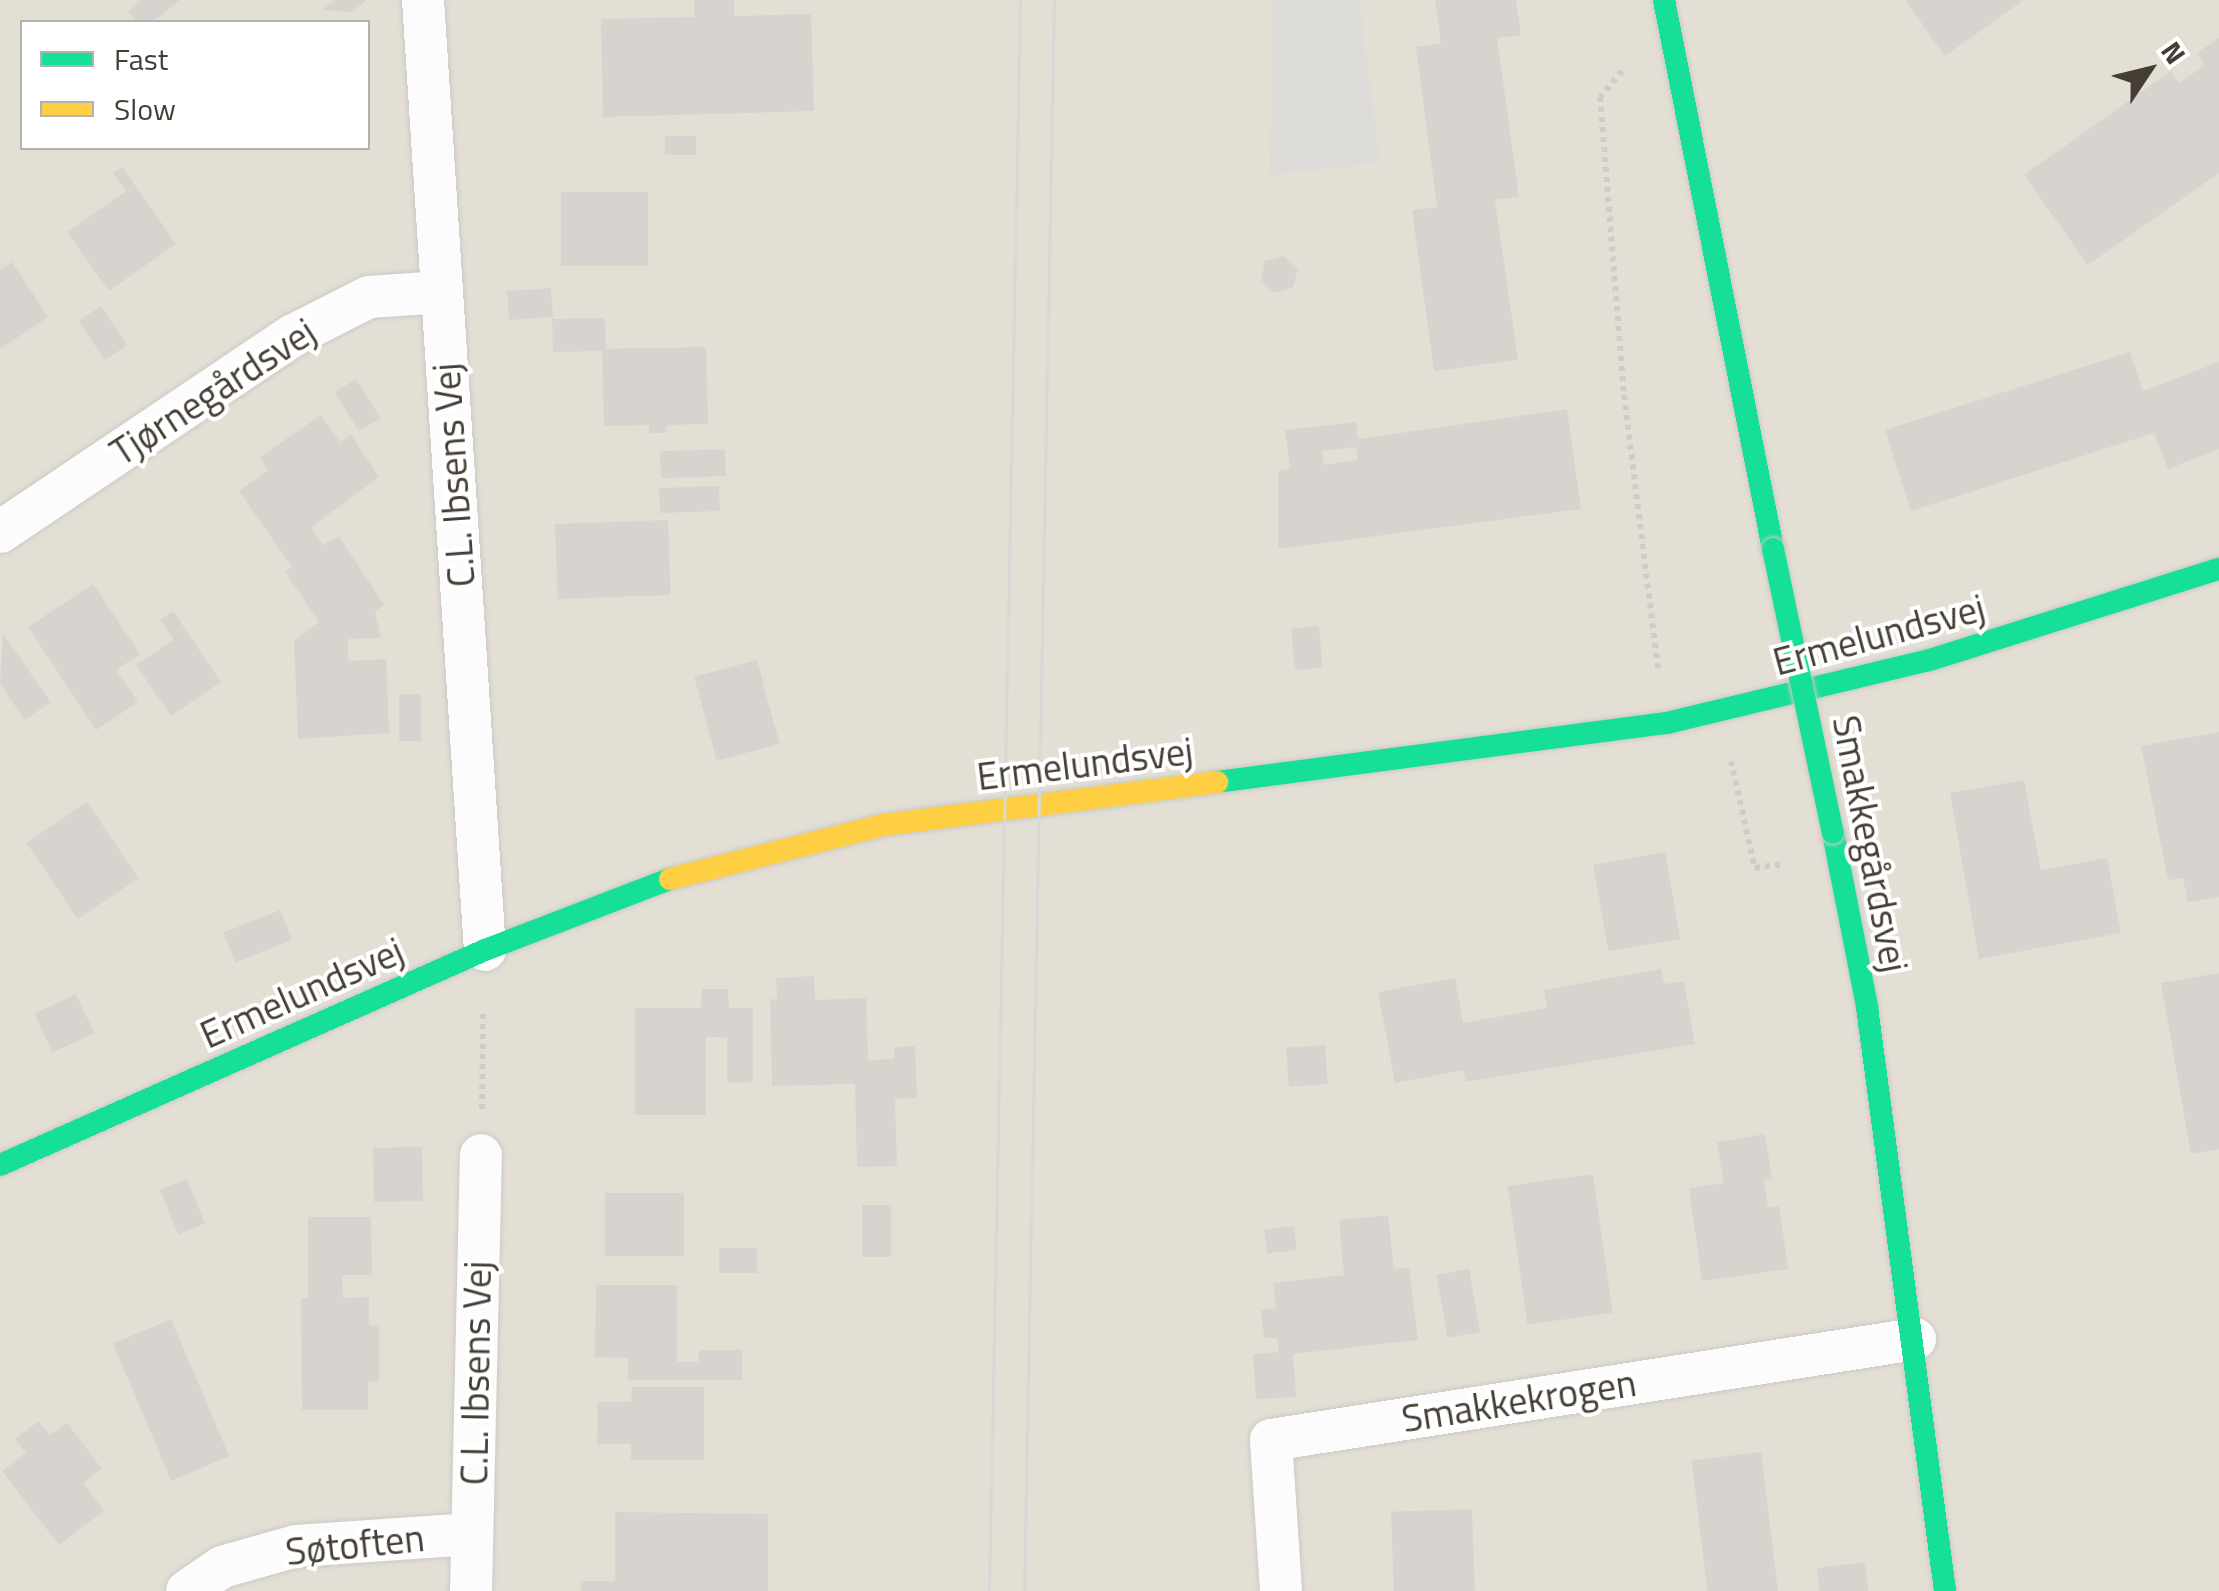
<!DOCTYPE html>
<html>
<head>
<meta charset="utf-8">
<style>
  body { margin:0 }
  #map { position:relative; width:2219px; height:1591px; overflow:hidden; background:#efede8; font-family:"Titillium Web",sans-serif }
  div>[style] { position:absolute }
  .residential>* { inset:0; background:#e3dfd5 }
  .parking>* { inset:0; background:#dedcd8 }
  .building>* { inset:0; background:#d7d4cf; transform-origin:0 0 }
  .path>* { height:6px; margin-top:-3px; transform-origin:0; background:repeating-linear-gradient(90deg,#d0cdc9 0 5px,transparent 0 10px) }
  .roads { filter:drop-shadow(0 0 2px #cbc9c4) drop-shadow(0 0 2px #cbc9c4) }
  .street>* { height:42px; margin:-21px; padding:0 21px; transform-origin:21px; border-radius:21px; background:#fdfcfc }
  .fast>* { height:22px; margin:-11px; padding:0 11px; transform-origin:11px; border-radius:11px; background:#16e098 }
  .slow>* { height:22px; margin:-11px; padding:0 11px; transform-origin:11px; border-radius:11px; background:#ffcf43 }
  .tram>* { height:2.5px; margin:-1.25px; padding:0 1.25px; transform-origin:1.25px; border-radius:1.25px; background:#d8d8d7 }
  .bridges { filter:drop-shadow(0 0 2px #cecabf) drop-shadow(0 0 2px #cecabf) }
  .fast-bridge>* { height:22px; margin:-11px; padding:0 11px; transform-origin:11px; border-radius:11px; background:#16e098 }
  span { translate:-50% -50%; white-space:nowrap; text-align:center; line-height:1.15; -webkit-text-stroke:8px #fff; paint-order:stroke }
  .street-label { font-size:38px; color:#443e34 }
  .legend { position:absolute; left:20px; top:20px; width:350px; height:130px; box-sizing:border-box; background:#fff; border:2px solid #b4b2ae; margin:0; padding:12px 18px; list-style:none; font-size:30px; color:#443e34 }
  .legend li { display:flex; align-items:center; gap:20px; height:50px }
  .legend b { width:50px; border:2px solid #b4b2ae }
  .north { position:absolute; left:2099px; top:20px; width:100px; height:100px; -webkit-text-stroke:8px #fff; paint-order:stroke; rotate:55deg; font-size:28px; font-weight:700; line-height:40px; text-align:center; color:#443e34 }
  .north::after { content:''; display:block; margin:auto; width:35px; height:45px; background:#443e34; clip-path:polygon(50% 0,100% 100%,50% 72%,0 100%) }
</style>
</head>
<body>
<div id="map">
  <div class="residential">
    <i style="clip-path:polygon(evenodd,0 0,2219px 0,2219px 1591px,0 1591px,0 0,22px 22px,368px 22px,368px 148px,22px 148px,22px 22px)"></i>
  </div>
  <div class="parking">
    <i style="clip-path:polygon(1272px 0,1359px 0,1380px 163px,1270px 175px)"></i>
  </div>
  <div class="building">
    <i style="clip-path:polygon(141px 0,180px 0,153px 22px,137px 22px,128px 11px)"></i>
    <i style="clip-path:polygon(334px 0,367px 0,352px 12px,322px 10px)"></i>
    <i style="clip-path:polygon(694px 0,734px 0,734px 16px,811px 14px,814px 111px,603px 117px,601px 19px,694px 17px)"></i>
    <i style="clip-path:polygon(1435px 0,1516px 0,1521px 35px,1497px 38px,1519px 197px,1495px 200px,1518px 360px,1434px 371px,1412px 210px,1437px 207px,1416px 47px,1441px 43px)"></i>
    <i style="clip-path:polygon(1905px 0,2024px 0,1945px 56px)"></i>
    <i style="clip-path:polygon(2219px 38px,2219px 173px,2088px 265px,2024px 175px,2171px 71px,2179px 83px,2205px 65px,2197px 53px)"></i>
    <i style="left:665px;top:136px;width:31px;height:19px"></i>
    <i style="clip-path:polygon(122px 167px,176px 244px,109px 291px,67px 232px,126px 191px,113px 173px)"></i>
    <i style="left:648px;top:192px;width:74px;height:87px;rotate:90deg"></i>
    <i style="clip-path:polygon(1284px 256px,1298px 269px,1293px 288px,1274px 293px,1261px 280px,1265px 261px)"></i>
    <i style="clip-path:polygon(12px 262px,48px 317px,0 349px,0 270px)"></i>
    <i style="left:551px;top:288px;width:29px;height:44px;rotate:86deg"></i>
    <i style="left:101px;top:306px;width:47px;height:27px;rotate:56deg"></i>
    <i style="clip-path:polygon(605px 318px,606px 349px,706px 347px,708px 424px,667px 425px,666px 433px,649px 433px,649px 425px,604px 426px,602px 351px,553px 352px,552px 319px)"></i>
    <i style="clip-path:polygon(2130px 352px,2143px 391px,2219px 362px,2219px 449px,2168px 469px,2154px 433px,1911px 511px,1885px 430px)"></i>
    <i style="left:356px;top:379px;width:46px;height:25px;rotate:58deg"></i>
    <i style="clip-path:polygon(evenodd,1567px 409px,1581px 509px,1278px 549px,1278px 471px,1290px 469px,1285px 430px,1356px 422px,1358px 439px,1567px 409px,1356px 447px,1358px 460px,1324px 465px,1322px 451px,1356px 447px)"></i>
    <i style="clip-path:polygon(321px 415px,340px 442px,351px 435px,379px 477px,311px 527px,323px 545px,339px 536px,384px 605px,375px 612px,381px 638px,348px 639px,348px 661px,386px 659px,389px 733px,298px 739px,294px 641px,319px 622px,285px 572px,292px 567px,239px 491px,268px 470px,260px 457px)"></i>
    <i style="left:725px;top:449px;width:27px;height:65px;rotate:88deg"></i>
    <i style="left:719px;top:486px;width:25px;height:60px;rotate:88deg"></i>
    <i style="left:668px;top:520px;width:75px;height:113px;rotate:88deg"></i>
    <i style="clip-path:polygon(93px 584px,140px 654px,116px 670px,138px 702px,96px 730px,28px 627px)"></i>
    <i style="clip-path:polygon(173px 611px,221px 682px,171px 716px,136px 665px,174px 640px,160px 620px)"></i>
    <i style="left:1319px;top:626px;width:42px;height:28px;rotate:85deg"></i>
    <i style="clip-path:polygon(3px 634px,51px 702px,25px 720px,0 684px)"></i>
    <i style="left:757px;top:660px;width:87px;height:65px;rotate:75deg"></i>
    <i style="left:399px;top:694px;width:22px;height:47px"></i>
    <i style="clip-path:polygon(2219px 732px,2219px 897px,2188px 902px,2183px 878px,2168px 880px,2141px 746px)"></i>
    <i style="clip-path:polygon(2024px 780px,2041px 870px,2107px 858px,2121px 933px,1979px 959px,1950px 793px)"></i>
    <i style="left:87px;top:802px;width:92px;height:73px;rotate:56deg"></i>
    <i style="left:1665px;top:852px;width:88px;height:73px;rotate:80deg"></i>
    <i style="left:280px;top:910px;width:32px;height:61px;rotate:68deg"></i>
    <i style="clip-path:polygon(1661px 969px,1664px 984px,1684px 981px,1695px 1044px,1466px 1082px,1463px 1070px,1395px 1083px,1378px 992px,1455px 978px,1463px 1023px,1547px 1008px,1544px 990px)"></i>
    <i style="clip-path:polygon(2219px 973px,2219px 1149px,2191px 1154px,2161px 983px)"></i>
    <i style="clip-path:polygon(814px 976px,815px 1000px,866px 998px,868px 1060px,895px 1059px,894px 1047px,915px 1046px,917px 1098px,895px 1099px,897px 1166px,857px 1167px,855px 1084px,772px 1086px,770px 999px,777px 1000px,776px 978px)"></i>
    <i style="clip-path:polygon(702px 989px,728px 989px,729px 1008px,753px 1008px,753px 1082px,727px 1083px,727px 1037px,706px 1037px,706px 1115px,635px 1115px,635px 1008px,701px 1008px)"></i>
    <i style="left:76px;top:994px;width:43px;height:46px;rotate:65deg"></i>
    <i style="left:1325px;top:1045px;width:39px;height:39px;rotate:86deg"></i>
    <i style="clip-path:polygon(1765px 1134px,1772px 1179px,1764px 1180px,1768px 1208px,1779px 1206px,1788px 1269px,1702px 1281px,1689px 1188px,1724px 1183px,1717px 1142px)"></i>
    <i style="left:422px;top:1147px;width:54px;height:49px;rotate:89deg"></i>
    <i style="left:1593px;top:1174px;width:140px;height:86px;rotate:82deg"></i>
    <i style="left:187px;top:1179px;width:48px;height:29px;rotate:68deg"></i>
    <i style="left:605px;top:1193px;width:79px;height:63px"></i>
    <i style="left:862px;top:1205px;width:29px;height:52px"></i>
    <i style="clip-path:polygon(1388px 1215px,1394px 1269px,1409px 1268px,1418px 1340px,1293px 1354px,1296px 1397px,1256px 1399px,1253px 1354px,1279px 1352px,1277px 1338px,1264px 1338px,1261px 1310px,1276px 1308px,1273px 1283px,1344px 1275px,1339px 1220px)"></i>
    <i style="clip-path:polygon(308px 1217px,371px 1217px,372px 1275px,342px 1275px,343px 1298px,369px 1297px,369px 1325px,379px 1325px,379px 1381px,368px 1382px,368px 1410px,302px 1410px,301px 1298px,308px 1298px)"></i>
    <i style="left:1294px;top:1226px;width:24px;height:30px;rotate:83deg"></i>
    <i style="left:719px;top:1248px;width:38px;height:25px"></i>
    <i style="left:1469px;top:1269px;width:64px;height:33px;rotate:80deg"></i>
    <i style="clip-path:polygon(596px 1285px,677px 1285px,677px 1362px,698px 1362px,699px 1350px,742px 1350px,742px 1380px,628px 1380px,628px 1358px,595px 1357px)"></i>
    <i style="left:171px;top:1319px;width:149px;height:63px;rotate:67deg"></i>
    <i style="clip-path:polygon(632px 1387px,704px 1387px,704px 1460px,631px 1460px,631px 1444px,597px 1444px,598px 1402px,631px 1402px)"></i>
    <i style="clip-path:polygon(39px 1421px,50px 1435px,67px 1423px,102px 1469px,83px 1483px,104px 1511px,59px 1545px,2px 1471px,26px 1453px,15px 1439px)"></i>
    <i style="left:1761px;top:1452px;width:140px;height:70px;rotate:83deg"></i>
    <i style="left:1472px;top:1509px;width:82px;height:81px;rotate:88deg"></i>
    <i style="clip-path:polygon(615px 1512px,768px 1514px,768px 1591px,581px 1591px,581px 1581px,615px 1581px)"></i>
    <i style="clip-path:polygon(1865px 1562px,1868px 1591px,1819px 1591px,1817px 1568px)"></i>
  </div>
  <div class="path">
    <i style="left:1622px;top:71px;width:34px;rotate:130deg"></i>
    <i style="left:1600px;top:97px;width:299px;rotate:85.4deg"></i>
    <i style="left:1624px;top:395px;width:275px;rotate:82.9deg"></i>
    <i style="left:1731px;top:761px;width:110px;rotate:77.4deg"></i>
    <i style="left:1755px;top:868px;width:29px;rotate:-8deg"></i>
    <i style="left:482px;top:1109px;width:98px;rotate:-89.4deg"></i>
  </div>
  <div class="roads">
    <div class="street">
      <i style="left:423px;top:0;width:952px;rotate:86.27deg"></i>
      <i style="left:0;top:532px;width:352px;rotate:-33.9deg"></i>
      <i style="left:292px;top:336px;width:86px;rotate:-26.9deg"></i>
      <i style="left:369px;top:297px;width:73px;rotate:-3.9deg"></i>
      <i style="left:187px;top:1591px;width:42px;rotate:-34.4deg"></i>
      <i style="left:222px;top:1567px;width:77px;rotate:-15.8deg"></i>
      <i style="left:296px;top:1546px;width:176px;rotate:-3.9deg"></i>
      <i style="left:471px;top:1591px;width:436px;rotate:-88.7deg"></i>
      <i style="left:1281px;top:1591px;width:151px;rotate:-93.8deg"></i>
      <i style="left:1271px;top:1440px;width:652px;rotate:-8.91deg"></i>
    </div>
    <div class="fast">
      <i style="left:1664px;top:0;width:560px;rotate:78.77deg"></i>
      <i style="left:1217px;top:782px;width:454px;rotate:-7.5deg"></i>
      <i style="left:1667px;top:723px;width:270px;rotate:-13.5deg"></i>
      <i style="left:1930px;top:660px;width:303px;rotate:-17.5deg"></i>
      <i style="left:1833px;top:833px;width:177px;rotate:78.9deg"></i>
      <i style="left:1867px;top:1007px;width:589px;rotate:82.39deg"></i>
      <i style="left:0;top:1165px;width:531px;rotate:-23.91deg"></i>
      <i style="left:485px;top:950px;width:198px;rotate:-21deg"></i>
    </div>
    <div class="slow">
      <i style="left:670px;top:879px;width:220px;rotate:-14.2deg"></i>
      <i style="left:883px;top:825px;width:337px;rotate:-7.3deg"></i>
    </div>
  </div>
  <div class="tram">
    <i style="left:989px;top:1591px;width:1591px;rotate:-88.88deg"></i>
    <i style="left:1024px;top:1591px;width:1591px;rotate:-88.92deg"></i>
  </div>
  <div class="bridges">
    <div class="fast-bridge">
      <i style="left:1773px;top:549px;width:290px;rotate:78.1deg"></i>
    </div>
  </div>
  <div class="street-label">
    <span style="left:213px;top:392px;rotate:-33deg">Tjørnegårdsvej</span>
    <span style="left:454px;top:475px;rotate:-94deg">C.L. Ibsens Vej</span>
    <span style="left:1879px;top:635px;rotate:-15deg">Ermelundsvej</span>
    <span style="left:1085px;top:764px;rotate:-7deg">Ermelundsvej</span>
    <span style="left:1870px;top:844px;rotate:79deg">Smakkegårdsvej</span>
    <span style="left:302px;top:993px;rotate:-24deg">Ermelundsvej</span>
    <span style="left:476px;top:1373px;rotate:-89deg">C.L. Ibsens Vej</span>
    <span style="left:1519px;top:1401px;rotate:-9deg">Smakkekrogen</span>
    <span style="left:355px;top:1545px;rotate:-6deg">Søtoften</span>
  </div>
  <ul class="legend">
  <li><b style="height:12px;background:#16e098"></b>Fast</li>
  <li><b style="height:12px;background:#ffcf43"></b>Slow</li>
  </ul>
  <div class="north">N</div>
</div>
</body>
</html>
